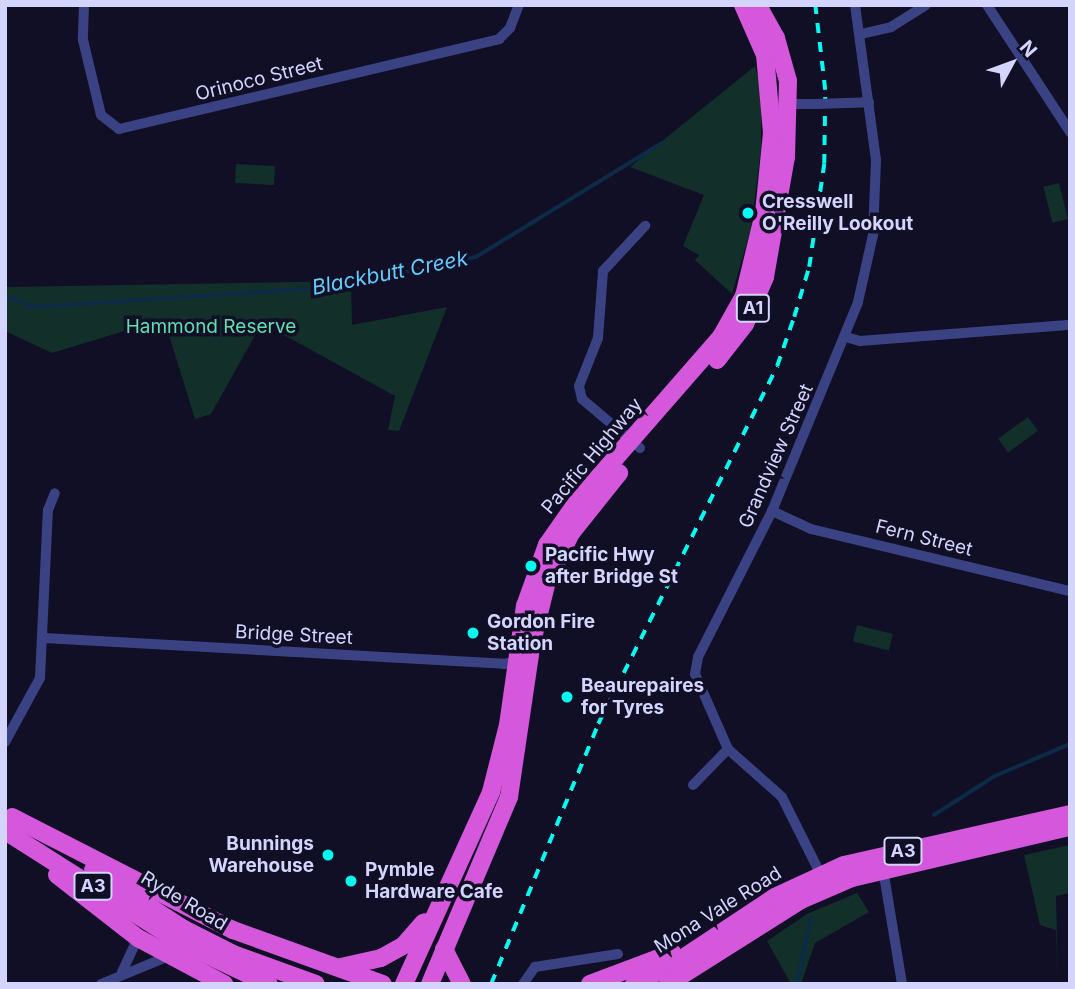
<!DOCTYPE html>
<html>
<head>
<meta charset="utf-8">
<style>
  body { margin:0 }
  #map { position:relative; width:1075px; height:989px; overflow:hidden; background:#100f25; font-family:Inter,sans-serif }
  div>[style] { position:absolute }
  .green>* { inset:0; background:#122f2a; transform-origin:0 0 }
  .stream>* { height:3.5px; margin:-1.75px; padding:0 1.75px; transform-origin:1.75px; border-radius:1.75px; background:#0d2a47 }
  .minor>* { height:10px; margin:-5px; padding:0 5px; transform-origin:5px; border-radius:5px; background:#3b4284 }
  .trunk>* { height:18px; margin:-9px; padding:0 9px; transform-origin:9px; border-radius:9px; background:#d457dc }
  .rail>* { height:3.5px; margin-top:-1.75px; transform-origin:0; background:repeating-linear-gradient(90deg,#03fbf2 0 10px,transparent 0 19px) }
  .minor-bridge>* { height:10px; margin:-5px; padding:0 5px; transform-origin:5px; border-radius:5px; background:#3b4284 }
  .dots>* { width:19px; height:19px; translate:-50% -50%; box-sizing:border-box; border:4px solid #100f25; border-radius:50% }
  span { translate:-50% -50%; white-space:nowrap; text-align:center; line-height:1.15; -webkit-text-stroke:7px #100f25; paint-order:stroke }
  .shield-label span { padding:2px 5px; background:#100f25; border:2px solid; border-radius:5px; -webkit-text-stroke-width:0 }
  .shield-label { font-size:18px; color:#d4d5fe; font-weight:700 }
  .street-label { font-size:19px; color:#d4d5fe }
  .poi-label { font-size:19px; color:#d4d5fe; font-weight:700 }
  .left { translate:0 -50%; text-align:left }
  .right { translate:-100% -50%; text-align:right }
  .park-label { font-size:19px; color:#60deae }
  .water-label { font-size:21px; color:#64cbfd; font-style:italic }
  .frame { position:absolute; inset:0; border:7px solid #d4d5fe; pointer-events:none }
  .north { position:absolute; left:977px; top:28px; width:70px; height:70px; -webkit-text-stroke:5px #100f25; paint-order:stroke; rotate:49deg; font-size:19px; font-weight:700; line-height:28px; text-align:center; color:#d4d5fe }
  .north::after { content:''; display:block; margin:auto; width:24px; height:32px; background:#d4d5fe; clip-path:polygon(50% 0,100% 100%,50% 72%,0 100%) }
</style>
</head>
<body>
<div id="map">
  <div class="green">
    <i style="clip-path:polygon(755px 66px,761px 90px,761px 148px,751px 228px,732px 294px,695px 260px,699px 255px,683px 246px,704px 195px,630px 167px)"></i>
    <i style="left:236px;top:164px;width:39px;height:19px;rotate:3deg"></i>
    <i style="left:1059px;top:183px;width:37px;height:16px;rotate:76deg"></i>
    <i style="clip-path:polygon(351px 281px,352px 325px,447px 307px,399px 431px,388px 430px,395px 396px,262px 323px,211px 414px,195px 419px,164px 319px,52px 353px,5px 331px,5px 287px)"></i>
    <i style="left:1028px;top:417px;width:17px;height:37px;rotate:54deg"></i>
    <i style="left:857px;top:625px;width:37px;height:17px;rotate:14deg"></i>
    <i style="clip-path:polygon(1070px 845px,1070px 893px,1056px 896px,1058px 984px,1056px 930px,1040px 925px,1024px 855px)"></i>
    <i style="clip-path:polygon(857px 893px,869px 912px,815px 943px,801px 984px,791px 984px,767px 941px,807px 914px)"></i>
  </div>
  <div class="stream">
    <i style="left:5px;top:296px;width:32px;rotate:20deg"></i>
    <i style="left:35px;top:307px;width:302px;rotate:-3.8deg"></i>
    <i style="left:336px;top:287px;width:143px;rotate:-12.1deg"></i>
    <i style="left:476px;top:257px;width:218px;rotate:-31.5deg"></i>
    <i style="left:934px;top:815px;width:72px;rotate:-32.6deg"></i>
    <i style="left:995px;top:776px;width:82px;rotate:-23.1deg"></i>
    <i style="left:797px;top:984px;width:67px;rotate:-78deg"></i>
  </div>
  <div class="minor">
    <i style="left:84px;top:5px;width:35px;rotate:92deg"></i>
    <i style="left:83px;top:40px;width:77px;rotate:76.5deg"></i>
    <i style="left:101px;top:115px;width:23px;rotate:38deg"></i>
    <i style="left:119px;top:129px;width:391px;rotate:-13.3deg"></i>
    <i style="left:499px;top:39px;width:16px;rotate:-45deg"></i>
    <i style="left:510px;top:28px;width:25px;rotate:-69deg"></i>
    <i style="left:987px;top:5px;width:152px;rotate:56.8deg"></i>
    <i style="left:861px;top:34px;width:31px;rotate:-13deg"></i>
    <i style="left:891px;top:27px;width:41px;rotate:-32.2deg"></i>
    <i style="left:846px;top:103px;width:23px;rotate:-2deg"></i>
    <i style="left:783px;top:104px;width:32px"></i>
    <i style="left:846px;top:337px;width:15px;rotate:16deg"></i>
    <i style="left:860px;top:341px;width:211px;rotate:-4.4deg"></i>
    <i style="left:640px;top:448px;width:76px;rotate:-139.8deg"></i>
    <i style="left:582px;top:399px;width:13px;rotate:-103deg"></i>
    <i style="left:579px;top:386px;width:52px;rotate:-68.4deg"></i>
    <i style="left:598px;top:338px;width:67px;rotate:-85.7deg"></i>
    <i style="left:603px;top:271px;width:62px;rotate:-47deg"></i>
    <i style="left:772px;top:511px;width:43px;rotate:24.8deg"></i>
    <i style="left:811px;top:529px;width:266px;rotate:13.5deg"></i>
    <i style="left:44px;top:638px;width:461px;rotate:3.2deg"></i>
    <i style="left:504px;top:664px;width:14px;rotate:-12deg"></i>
    <i style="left:5px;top:742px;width:73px;rotate:-61.3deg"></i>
    <i style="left:40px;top:678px;width:168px;rotate:-87.3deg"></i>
    <i style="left:48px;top:510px;width:18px;rotate:-68deg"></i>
    <i style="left:693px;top:785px;width:50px;rotate:-45.8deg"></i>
    <i style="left:883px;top:869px;width:117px;rotate:80.6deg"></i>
    <i style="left:821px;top:875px;width:87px;rotate:-116.6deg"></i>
    <i style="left:782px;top:797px;width:72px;rotate:-138.4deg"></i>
    <i style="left:728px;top:749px;width:82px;rotate:-113.7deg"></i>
    <i style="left:695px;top:674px;width:17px;rotate:-80deg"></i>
    <i style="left:698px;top:657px;width:164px;rotate:-63.1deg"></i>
    <i style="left:772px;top:511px;width:226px;rotate:-67.6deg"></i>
    <i style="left:858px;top:302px;width:69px;rotate:-77.4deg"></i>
    <i style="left:873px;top:235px;width:75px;rotate:-87.7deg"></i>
    <i style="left:876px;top:160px;width:156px;rotate:-97.7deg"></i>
    <i style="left:122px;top:972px;width:38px;rotate:-65deg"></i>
    <i style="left:101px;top:984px;width:74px;rotate:-22.4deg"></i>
    <i style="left:523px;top:984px;width:21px;rotate:-55deg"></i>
    <i style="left:535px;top:967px;width:84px;rotate:-8.9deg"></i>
  </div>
  <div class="trunk">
    <i style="left:717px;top:360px;width:46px;rotate:-52.1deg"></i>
    <i style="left:745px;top:324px;width:51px;rotate:-66.9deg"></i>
    <i style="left:765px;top:277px;width:122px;rotate:-80.1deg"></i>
    <i style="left:786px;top:157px;width:76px;rotate:-88.5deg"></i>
    <i style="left:788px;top:81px;width:45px;rotate:-105.6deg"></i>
    <i style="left:776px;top:38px;width:38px;rotate:-119deg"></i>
    <i style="left:12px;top:817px;width:248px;rotate:27.1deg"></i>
    <i style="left:233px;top:930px;width:159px;rotate:19.8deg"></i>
    <i style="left:5px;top:831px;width:207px;rotate:32.4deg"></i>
    <i style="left:180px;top:942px;width:98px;rotate:25.3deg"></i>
    <i style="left:93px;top:870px;width:106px;rotate:33.1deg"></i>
    <i style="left:182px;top:928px;width:57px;rotate:27deg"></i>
    <i style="left:233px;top:954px;width:88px;rotate:19.9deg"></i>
    <i style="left:57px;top:875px;width:103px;rotate:37.9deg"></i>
    <i style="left:138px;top:938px;width:98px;rotate:28.1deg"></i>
    <i style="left:444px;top:949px;width:39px;rotate:63deg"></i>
    <i style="left:341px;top:967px;width:41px;rotate:-12.7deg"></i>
    <i style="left:381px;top:958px;width:26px;rotate:-29deg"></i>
    <i style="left:404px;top:945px;width:30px;rotate:-49deg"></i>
    <i style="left:404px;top:984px;width:211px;rotate:-65.6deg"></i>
    <i style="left:491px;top:792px;width:69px;rotate:-75.8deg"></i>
    <i style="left:508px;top:725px;width:120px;rotate:-81.9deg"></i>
    <i style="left:525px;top:606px;width:65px;rotate:-70.2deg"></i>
    <i style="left:547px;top:545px;width:52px;rotate:-55.1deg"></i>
    <i style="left:577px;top:502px;width:219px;rotate:-48.9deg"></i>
    <i style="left:721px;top:337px;width:47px;rotate:-60.7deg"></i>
    <i style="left:744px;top:296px;width:85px;rotate:-76.5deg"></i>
    <i style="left:764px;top:213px;width:80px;rotate:-84.3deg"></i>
    <i style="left:772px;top:133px;width:78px;rotate:-95.1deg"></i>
    <i style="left:765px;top:55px;width:55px;rotate:-113.7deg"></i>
    <i style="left:430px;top:984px;width:203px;rotate:-67.1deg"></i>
    <i style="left:509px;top:797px;width:157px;rotate:-81.6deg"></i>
    <i style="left:532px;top:642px;width:63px;rotate:-76.2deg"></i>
    <i style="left:547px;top:581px;width:54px;rotate:-63.4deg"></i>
    <i style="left:571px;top:533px;width:77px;rotate:-51.3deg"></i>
    <i style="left:590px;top:984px;width:88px;rotate:-20.7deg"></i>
    <i style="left:634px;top:984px;width:48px;rotate:-27.1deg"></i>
    <i style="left:677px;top:962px;width:118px;rotate:-33.6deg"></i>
    <i style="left:775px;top:897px;width:76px;rotate:-24.9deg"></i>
    <i style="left:844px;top:865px;width:232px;rotate:-12.7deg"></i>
    <i style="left:668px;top:984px;width:157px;rotate:-32.3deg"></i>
    <i style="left:801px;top:900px;width:56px;rotate:-23.3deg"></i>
    <i style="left:852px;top:878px;width:224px;rotate:-13.2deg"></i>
  </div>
  <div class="rail">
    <i style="left:491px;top:984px;width:281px;rotate:-67.6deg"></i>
    <i style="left:598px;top:724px;width:400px;rotate:-63.4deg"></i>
    <i style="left:777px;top:366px;width:52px;rotate:-70.9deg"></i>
    <i style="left:794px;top:317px;width:52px;rotate:-73.3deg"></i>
    <i style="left:809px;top:267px;width:104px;rotate:-81.7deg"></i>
    <i style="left:824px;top:164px;width:74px;rotate:-89.2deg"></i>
    <i style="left:825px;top:90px;width:86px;rotate:-96.7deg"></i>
  </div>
  <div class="minor-bridge">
    <i style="left:815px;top:104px;width:31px;rotate:-2deg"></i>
  </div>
  <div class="dots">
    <i style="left:748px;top:213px;background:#03fbf2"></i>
    <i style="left:531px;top:566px;background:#03fbf2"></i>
    <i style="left:473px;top:633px;background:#03fbf2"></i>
    <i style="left:567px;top:697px;background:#03fbf2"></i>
    <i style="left:328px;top:855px;background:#03fbf2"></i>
    <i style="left:351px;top:881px;background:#03fbf2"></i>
  </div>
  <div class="shield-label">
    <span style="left:753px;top:308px">A1</span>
    <span style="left:903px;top:851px">A3</span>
    <span style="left:93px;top:886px">A3</span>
  </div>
  <div class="street-label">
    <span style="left:259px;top:79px;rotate:-14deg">Orinoco Street</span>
    <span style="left:592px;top:456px;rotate:-50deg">Pacific Highway</span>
    <span style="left:776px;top:456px;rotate:-66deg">Grandview Street</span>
    <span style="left:924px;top:538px;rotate:14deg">Fern Street</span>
    <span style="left:294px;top:635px;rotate:3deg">Bridge Street</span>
    <span style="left:184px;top:901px;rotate:31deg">Ryde Road</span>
    <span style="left:718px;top:910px;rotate:-32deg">Mona Vale Road</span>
  </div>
  <div class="poi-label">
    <span class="left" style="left:762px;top:213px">Cresswell<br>O'Reilly Lookout</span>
    <span class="left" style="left:545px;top:566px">Pacific Hwy<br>after Bridge St</span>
    <span class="left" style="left:487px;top:633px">Gordon Fire<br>Station</span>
    <span class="left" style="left:581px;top:697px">Beaurepaires<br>for Tyres</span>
    <span class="right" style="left:314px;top:855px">Bunnings<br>Warehouse</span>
    <span class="left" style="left:365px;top:881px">Pymble<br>Hardware Cafe</span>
  </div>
  <div class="park-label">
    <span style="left:211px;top:327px">Hammond Reserve</span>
  </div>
  <div class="water-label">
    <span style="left:390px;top:273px;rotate:-11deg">Blackbutt Creek</span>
  </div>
  <div class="frame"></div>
  <div class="north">N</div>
</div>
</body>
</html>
